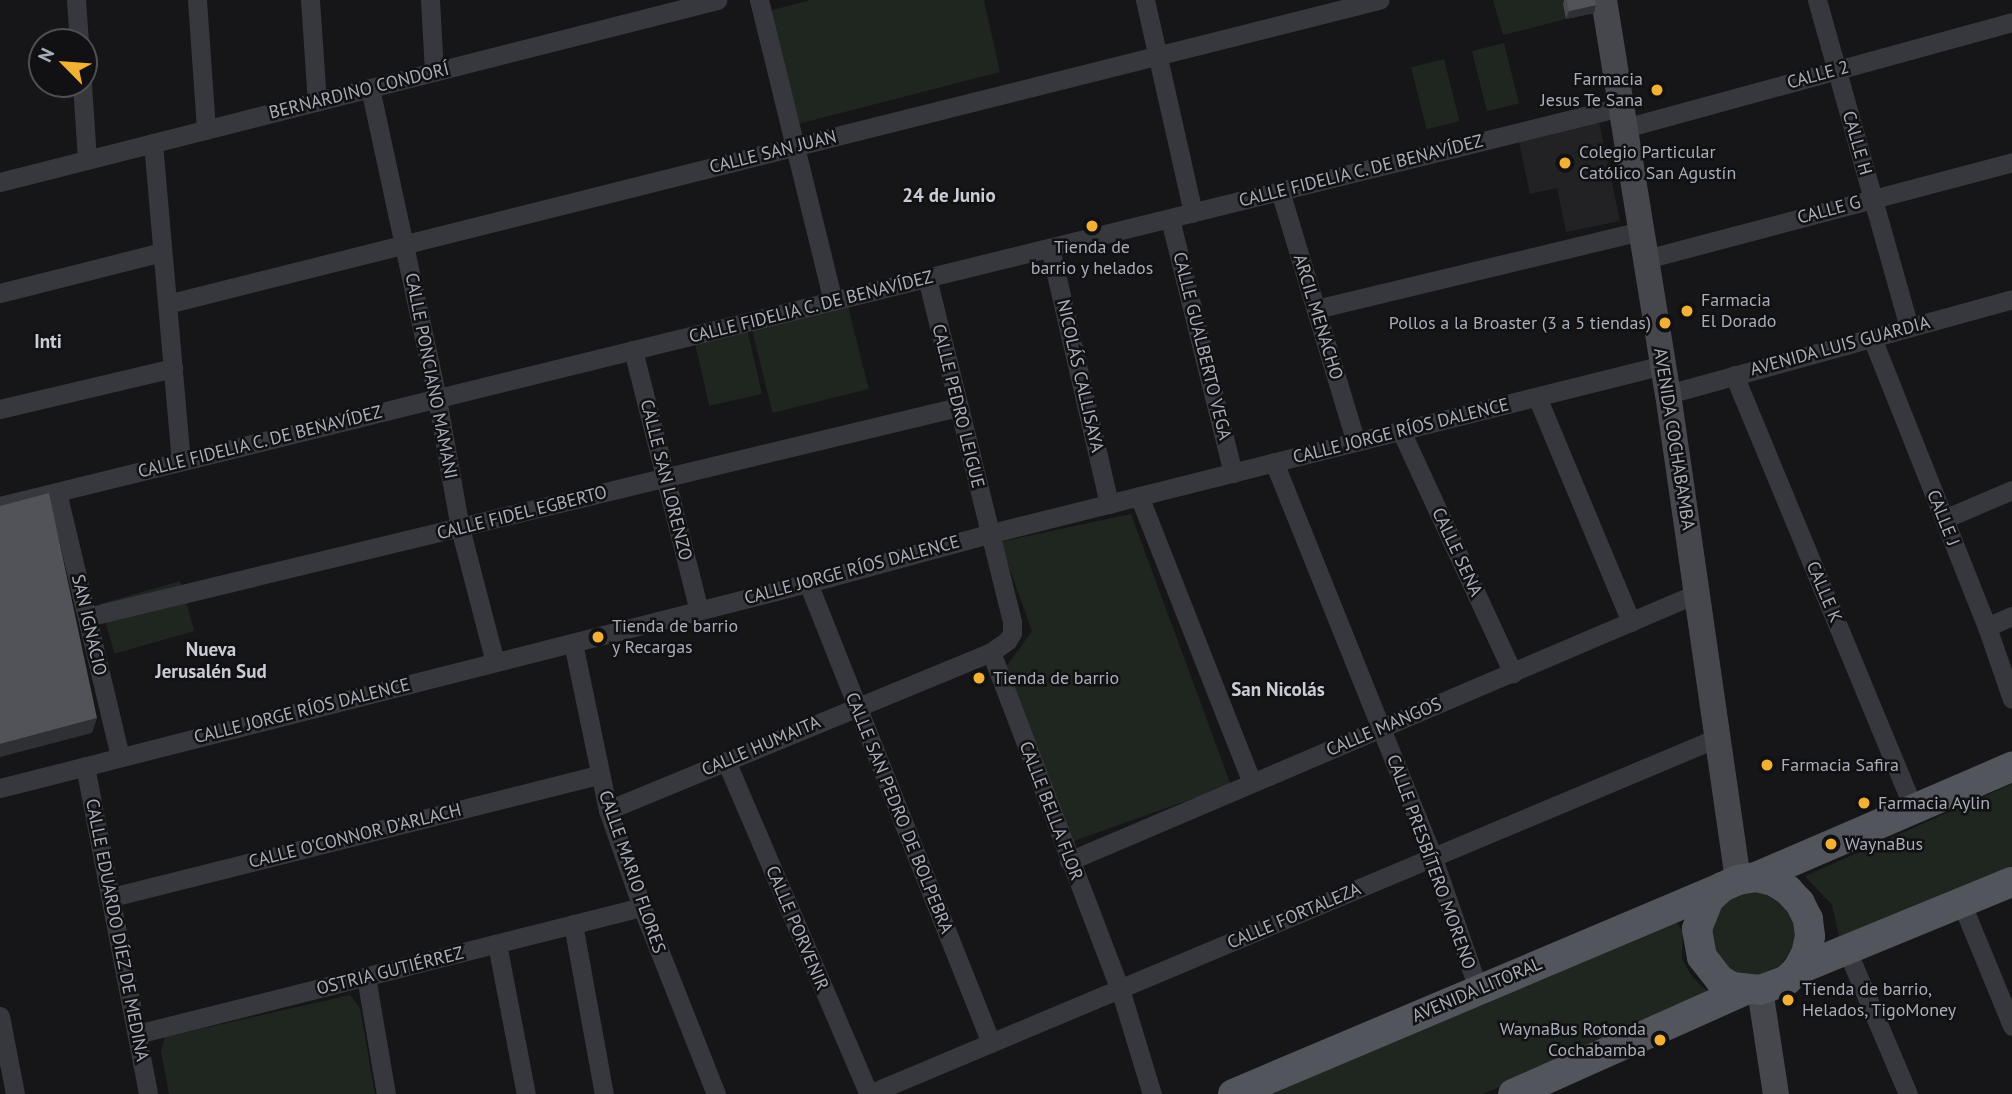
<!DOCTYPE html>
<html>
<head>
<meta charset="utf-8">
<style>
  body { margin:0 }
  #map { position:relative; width:2012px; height:1094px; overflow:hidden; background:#161618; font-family:"PT Sans",sans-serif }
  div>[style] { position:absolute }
  .built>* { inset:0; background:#222225 }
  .green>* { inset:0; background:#1e261f; transform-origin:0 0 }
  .street>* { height:19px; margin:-9.5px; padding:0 9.5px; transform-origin:9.5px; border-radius:9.5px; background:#37383d }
  .secondary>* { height:26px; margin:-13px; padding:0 13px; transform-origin:13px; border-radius:13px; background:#45474d }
  .primary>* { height:30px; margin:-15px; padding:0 15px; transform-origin:15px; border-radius:15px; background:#53555c }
  .wall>* { inset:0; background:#47494d }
  .shaded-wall>* { inset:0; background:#2f3033 }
  .building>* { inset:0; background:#525359 }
  .dots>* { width:19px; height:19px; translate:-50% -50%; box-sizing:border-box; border:4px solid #111113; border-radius:50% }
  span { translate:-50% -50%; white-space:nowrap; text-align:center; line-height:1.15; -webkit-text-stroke:5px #111113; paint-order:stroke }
  .street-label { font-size:18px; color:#a8adb8 }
  .poi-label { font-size:18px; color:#a8adb8 }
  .right { translate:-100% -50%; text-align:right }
  .left { translate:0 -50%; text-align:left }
  .neighbourhood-label { font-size:19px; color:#c9ccd4; font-weight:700 }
  .north { position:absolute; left:28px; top:28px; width:70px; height:70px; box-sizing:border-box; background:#111113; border:2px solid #4d4f55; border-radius:50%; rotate:295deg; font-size:19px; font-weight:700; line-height:28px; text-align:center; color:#a8adb8 }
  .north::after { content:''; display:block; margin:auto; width:24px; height:32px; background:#f2b134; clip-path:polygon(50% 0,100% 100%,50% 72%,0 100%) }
</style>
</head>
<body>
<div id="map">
  <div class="built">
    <i style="clip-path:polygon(1599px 121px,1620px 221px,1566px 232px,1557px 188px,1530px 194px,1518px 138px)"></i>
  </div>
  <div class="green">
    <i style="clip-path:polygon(810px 0,984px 0,1000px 72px,798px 124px,769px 11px)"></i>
    <i style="clip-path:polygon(1493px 0,1582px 0,1563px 4px,1566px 19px,1503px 35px)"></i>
    <i style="left:1504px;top:43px;width:62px;height:33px;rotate:76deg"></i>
    <i style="left:1444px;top:59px;width:64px;height:34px;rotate:76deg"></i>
    <i style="left:844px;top:290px;width:102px;height:99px;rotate:76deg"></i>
    <i style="left:744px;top:316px;width:80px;height:54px;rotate:77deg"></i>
    <i style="clip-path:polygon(1131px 514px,1231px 785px,1071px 842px,1005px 668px,1032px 631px,1000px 542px)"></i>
    <i style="left:180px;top:581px;width:52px;height:83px;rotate:74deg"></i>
    <i style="clip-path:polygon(2012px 784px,2012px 867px,1840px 940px,1832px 905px,1805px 876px)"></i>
    <i style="clip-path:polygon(1761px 889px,1786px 903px,1797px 930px,1795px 944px,1778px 969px,1765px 976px,1735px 974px,1722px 966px,1708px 941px,1721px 901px)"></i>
    <i style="clip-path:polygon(1676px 922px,1683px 931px,1682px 959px,1691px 975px,1708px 992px,1706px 997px,1483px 1094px,1263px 1094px)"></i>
    <i style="clip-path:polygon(350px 995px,360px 1008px,375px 1094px,169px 1094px,161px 1052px,165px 1037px)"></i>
  </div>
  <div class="street">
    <i style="left:76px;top:0;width:42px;rotate:85.9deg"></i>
    <i style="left:197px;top:0;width:130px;rotate:86deg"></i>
    <i style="left:310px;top:0;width:102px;rotate:86.1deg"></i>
    <i style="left:430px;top:0;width:72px;rotate:86.8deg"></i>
    <i style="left:759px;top:0;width:310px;rotate:76.2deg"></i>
    <i style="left:1145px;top:0;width:218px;rotate:77.3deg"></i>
    <i style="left:1817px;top:0;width:340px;rotate:74.3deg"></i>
    <i style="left:82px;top:84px;width:76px;rotate:86.2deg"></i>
    <i style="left:370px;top:88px;width:318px;rotate:77.8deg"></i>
    <i style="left:437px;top:399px;width:131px;rotate:79.9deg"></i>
    <i style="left:460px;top:528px;width:138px;rotate:75.4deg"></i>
    <i style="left:1625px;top:128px;width:401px;rotate:-15.3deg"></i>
    <i style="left:153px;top:143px;width:319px;rotate:85deg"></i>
    <i style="left:0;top:182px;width:740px;rotate:-14.24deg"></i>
    <i style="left:1280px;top:191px;width:262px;rotate:73.2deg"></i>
    <i style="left:1170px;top:219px;width:262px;rotate:76.1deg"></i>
    <i style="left:1050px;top:248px;width:263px;rotate:77deg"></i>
    <i style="left:1646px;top:259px;width:379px;rotate:-14.8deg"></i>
    <i style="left:927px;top:278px;width:354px;rotate:76.1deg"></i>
    <i style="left:1012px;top:622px;width:11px;rotate:90deg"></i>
    <i style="left:1012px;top:633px;width:9px;rotate:122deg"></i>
    <i style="left:1007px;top:641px;width:19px;rotate:145deg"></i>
    <i style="left:991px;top:652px;width:361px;rotate:69.1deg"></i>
    <i style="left:1120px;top:989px;width:110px;rotate:73.1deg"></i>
    <i style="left:0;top:293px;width:167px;rotate:-14.2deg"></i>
    <i style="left:167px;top:304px;width:1250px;rotate:-14.08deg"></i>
    <i style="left:1316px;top:309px;width:334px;rotate:-13.5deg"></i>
    <i style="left:1872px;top:338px;width:311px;rotate:68.3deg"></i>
    <i style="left:1987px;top:627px;width:76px;rotate:70.9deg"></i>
    <i style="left:633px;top:350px;width:268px;rotate:75.8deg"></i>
    <i style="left:1734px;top:375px;width:470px;rotate:67.5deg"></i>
    <i style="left:1668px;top:394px;width:357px;rotate:-15.4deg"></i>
    <i style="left:1537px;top:397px;width:244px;rotate:67.3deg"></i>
    <i style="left:0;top:409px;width:178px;rotate:-13.3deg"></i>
    <i style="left:1401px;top:431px;width:267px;rotate:65.2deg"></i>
    <i style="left:1274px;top:462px;width:427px;rotate:68.1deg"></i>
    <i style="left:1433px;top:858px;width:139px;rotate:71deg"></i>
    <i style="left:57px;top:492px;width:272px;rotate:76.6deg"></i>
    <i style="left:1139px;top:496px;width:308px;rotate:68.5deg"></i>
    <i style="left:0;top:506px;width:1669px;rotate:-13.83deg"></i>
    <i style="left:1944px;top:519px;width:74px;rotate:-23.1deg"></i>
    <i style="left:808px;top:583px;width:495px;rotate:68.3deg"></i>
    <i style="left:87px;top:617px;width:896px;rotate:-13.56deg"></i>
    <i style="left:1987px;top:627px;width:27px;rotate:-24deg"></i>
    <i style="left:573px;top:643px;width:171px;rotate:78.2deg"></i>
    <i style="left:608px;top:810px;width:103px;rotate:70.7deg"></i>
    <i style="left:642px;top:907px;width:201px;rotate:68.4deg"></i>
    <i style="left:726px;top:761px;width:362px;rotate:66.8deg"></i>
    <i style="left:85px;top:766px;width:334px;rotate:79.1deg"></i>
    <i style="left:0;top:788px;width:834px;rotate:-14.24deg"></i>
    <i style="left:808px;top:583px;width:187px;rotate:-15.2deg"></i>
    <i style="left:988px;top:534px;width:696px;rotate:-14.06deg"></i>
    <i style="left:608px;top:810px;width:414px;rotate:-22.4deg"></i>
    <i style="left:1069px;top:861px;width:684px;rotate:-23.08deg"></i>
    <i style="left:112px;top:897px;width:501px;rotate:-14.09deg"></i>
    <i style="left:1961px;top:902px;width:134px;rotate:67.6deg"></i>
    <i style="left:573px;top:924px;width:173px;rotate:79.7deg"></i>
    <i style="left:497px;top:944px;width:153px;rotate:79.1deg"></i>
    <i style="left:1846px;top:948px;width:159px;rotate:67deg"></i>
    <i style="left:366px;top:977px;width:119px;rotate:80.3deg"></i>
    <i style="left:0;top:1016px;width:79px;rotate:79.1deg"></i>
    <i style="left:137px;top:1034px;width:521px;rotate:-14.12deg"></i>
    <i style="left:869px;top:1094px;width:922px;rotate:-22.78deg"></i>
  </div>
  <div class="secondary">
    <i style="left:1604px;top:0;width:399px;rotate:80.8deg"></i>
    <i style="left:1668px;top:394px;width:491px;rotate:81.8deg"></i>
    <i style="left:1760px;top:990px;width:105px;rotate:81.3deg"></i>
  </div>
  <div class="primary">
    <i style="left:1756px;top:877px;width:279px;rotate:-23.3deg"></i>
    <i style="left:1797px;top:970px;width:18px;rotate:-61deg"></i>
    <i style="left:1806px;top:954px;width:18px;rotate:-77deg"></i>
    <i style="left:1810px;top:936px;width:17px;rotate:-97deg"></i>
    <i style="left:1808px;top:919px;width:18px;rotate:-117deg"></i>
    <i style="left:1800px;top:903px;width:18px;rotate:-133deg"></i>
    <i style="left:1788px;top:890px;width:17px;rotate:-149deg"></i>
    <i style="left:1773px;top:881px;width:17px;rotate:-167deg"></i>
    <i style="left:1756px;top:877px;width:18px;rotate:171deg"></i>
    <i style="left:1738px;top:880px;width:17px;rotate:156deg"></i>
    <i style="left:1722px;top:887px;width:18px;rotate:137deg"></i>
    <i style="left:1709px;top:899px;width:32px;rotate:112deg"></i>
    <i style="left:1697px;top:929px;width:28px;rotate:80deg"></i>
    <i style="left:1702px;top:957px;width:29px;rotate:52deg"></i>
    <i style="left:1720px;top:980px;width:14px;rotate:30deg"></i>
    <i style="left:1732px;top:987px;width:28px;rotate:6deg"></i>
    <i style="left:1760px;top:990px;width:29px;rotate:-20deg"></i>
    <i style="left:1787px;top:980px;width:14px;rotate:-45deg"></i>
    <i style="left:1797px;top:970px;width:232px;rotate:-22.3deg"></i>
    <i style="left:1233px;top:1094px;width:527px;rotate:-22.91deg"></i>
    <i style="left:1513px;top:1094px;width:255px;rotate:-24.1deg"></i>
  </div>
  <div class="wall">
    <i style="clip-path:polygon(1564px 0,1595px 0,1594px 13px,1566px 19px,1563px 4px)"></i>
  </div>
  <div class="shaded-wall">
    <i style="clip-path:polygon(1596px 5px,1594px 13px,1566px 19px,1569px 11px)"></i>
    <i style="clip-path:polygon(97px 718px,92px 733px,0 757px,0 744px)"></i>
  </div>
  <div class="building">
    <i style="clip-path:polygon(1567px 0,1595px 0,1596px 5px,1569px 11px)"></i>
    <i style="clip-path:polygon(49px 493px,97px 718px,0 744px,0 506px)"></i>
  </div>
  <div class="dots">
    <i style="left:1657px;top:90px;background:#f2b134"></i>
    <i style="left:1565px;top:163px;background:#f2b134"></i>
    <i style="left:1092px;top:226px;background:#f2b134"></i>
    <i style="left:1687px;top:311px;background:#f2b134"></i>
    <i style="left:1665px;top:323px;background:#f2b134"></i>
    <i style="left:598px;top:637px;background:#f2b134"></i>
    <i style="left:979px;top:678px;background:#f2b134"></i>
    <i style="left:1767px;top:765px;background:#f2b134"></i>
    <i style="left:1864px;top:803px;background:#f2b134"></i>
    <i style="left:1831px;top:844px;background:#f2b134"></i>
    <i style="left:1788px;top:1000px;background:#f2b134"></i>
    <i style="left:1660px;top:1040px;background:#f2b134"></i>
  </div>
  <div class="street-label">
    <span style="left:1818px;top:75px;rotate:-15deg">CALLE 2</span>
    <span style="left:359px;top:91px;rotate:-14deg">BERNARDINO CONDORÍ</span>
    <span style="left:1857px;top:143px;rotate:74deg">CALLE H</span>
    <span style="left:773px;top:152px;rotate:-14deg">CALLE SAN JUAN</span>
    <span style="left:1361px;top:171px;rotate:-14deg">CALLE FIDELIA C. DE BENAVÍDEZ</span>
    <span style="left:1829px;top:210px;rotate:-15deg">CALLE G</span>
    <span style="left:811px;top:307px;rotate:-14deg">CALLE FIDELIA C. DE BENAVÍDEZ</span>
    <span style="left:1318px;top:317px;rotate:73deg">ARCIL MENACHO</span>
    <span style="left:1202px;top:346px;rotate:76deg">CALLE GUALBERTO VEGA</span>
    <span style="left:1840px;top:346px;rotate:-15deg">AVENIDA LUIS GUARDIA</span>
    <span style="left:431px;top:376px;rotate:79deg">CALLE PONCIANO MAMANI</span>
    <span style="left:1080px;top:376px;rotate:77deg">NICOLÁS CALLISAYA</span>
    <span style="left:958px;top:406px;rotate:76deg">CALLE PEDRO LEIGUE</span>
    <span style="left:1401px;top:431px;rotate:-14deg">CALLE JORGE RÍOS DALENCE</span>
    <span style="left:1674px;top:439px;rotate:81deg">AVENIDA COCHABAMBA</span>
    <span style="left:260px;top:442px;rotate:-14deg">CALLE FIDELIA C. DE BENAVÍDEZ</span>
    <span style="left:666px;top:480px;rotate:76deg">CALLE SAN LORENZO</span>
    <span style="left:522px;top:513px;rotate:-14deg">CALLE FIDEL EGBERTO</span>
    <span style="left:1943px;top:518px;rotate:68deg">CALLE J</span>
    <span style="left:1457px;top:552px;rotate:65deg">CALLE SENA</span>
    <span style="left:852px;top:570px;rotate:-15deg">CALLE JORGE RÍOS DALENCE</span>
    <span style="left:1824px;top:592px;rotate:67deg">CALLE K</span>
    <span style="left:89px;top:625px;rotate:77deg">SAN IGNACIO</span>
    <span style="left:302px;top:711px;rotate:-14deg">CALLE JORGE RÍOS DALENCE</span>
    <span style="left:1384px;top:727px;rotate:-23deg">CALLE MANGOS</span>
    <span style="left:761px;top:746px;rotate:-23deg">CALLE HUMAITA</span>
    <span style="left:1051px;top:811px;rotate:69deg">CALLE BELLA FLOR</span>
    <span style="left:899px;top:813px;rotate:68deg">CALLE SAN PEDRO DE BOLPEBRA</span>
    <span style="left:355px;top:836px;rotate:-14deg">CALLE O'CONNOR D'ARLACH</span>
    <span style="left:1431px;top:862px;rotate:70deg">CALLE PRESBÍTERO MORENO</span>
    <span style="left:632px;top:872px;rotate:71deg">CALLE MARIO FLORES</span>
    <span style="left:1294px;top:916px;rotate:-23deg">CALLE FORTALEZA</span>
    <span style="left:797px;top:928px;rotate:67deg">CALLE PORVENIR</span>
    <span style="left:117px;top:930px;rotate:79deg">CALLE EDUARDO DÍEZ DE MEDINA</span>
    <span style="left:390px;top:971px;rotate:-14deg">OSTRIA GUTIÉRREZ</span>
    <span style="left:1477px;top:990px;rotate:-23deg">AVENIDA LITORAL</span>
  </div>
  <div class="poi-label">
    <span class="right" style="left:1643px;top:90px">Farmacia<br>Jesus Te Sana</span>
    <span class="left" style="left:1579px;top:163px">Colegio Particular<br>Católico San Agustín</span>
    <span style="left:1092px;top:258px">Tienda de<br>barrio y helados</span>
    <span class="left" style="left:1701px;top:311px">Farmacia<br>El Dorado</span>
    <span class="right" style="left:1651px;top:323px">Pollos a la Broaster (3 a 5 tiendas)</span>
    <span class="left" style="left:612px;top:637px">Tienda de barrio<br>y Recargas</span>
    <span class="left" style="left:993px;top:678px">Tienda de barrio</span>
    <span class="left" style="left:1781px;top:765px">Farmacia Safira</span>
    <span class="left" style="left:1878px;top:803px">Farmacia Aylin</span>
    <span class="left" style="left:1845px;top:844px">WaynaBus</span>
    <span class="left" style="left:1802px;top:1000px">Tienda de barrio,<br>Helados, TigoMoney</span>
    <span class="right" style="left:1646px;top:1040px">WaynaBus Rotonda<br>Cochabamba</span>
  </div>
  <div class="neighbourhood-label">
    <span style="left:949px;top:196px">24 de Junio</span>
    <span style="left:48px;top:342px">Inti</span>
    <span style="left:211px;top:661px">Nueva<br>Jerusalén Sud</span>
    <span style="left:1278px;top:690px">San Nicolás</span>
  </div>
  <div class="north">N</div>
</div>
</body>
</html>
